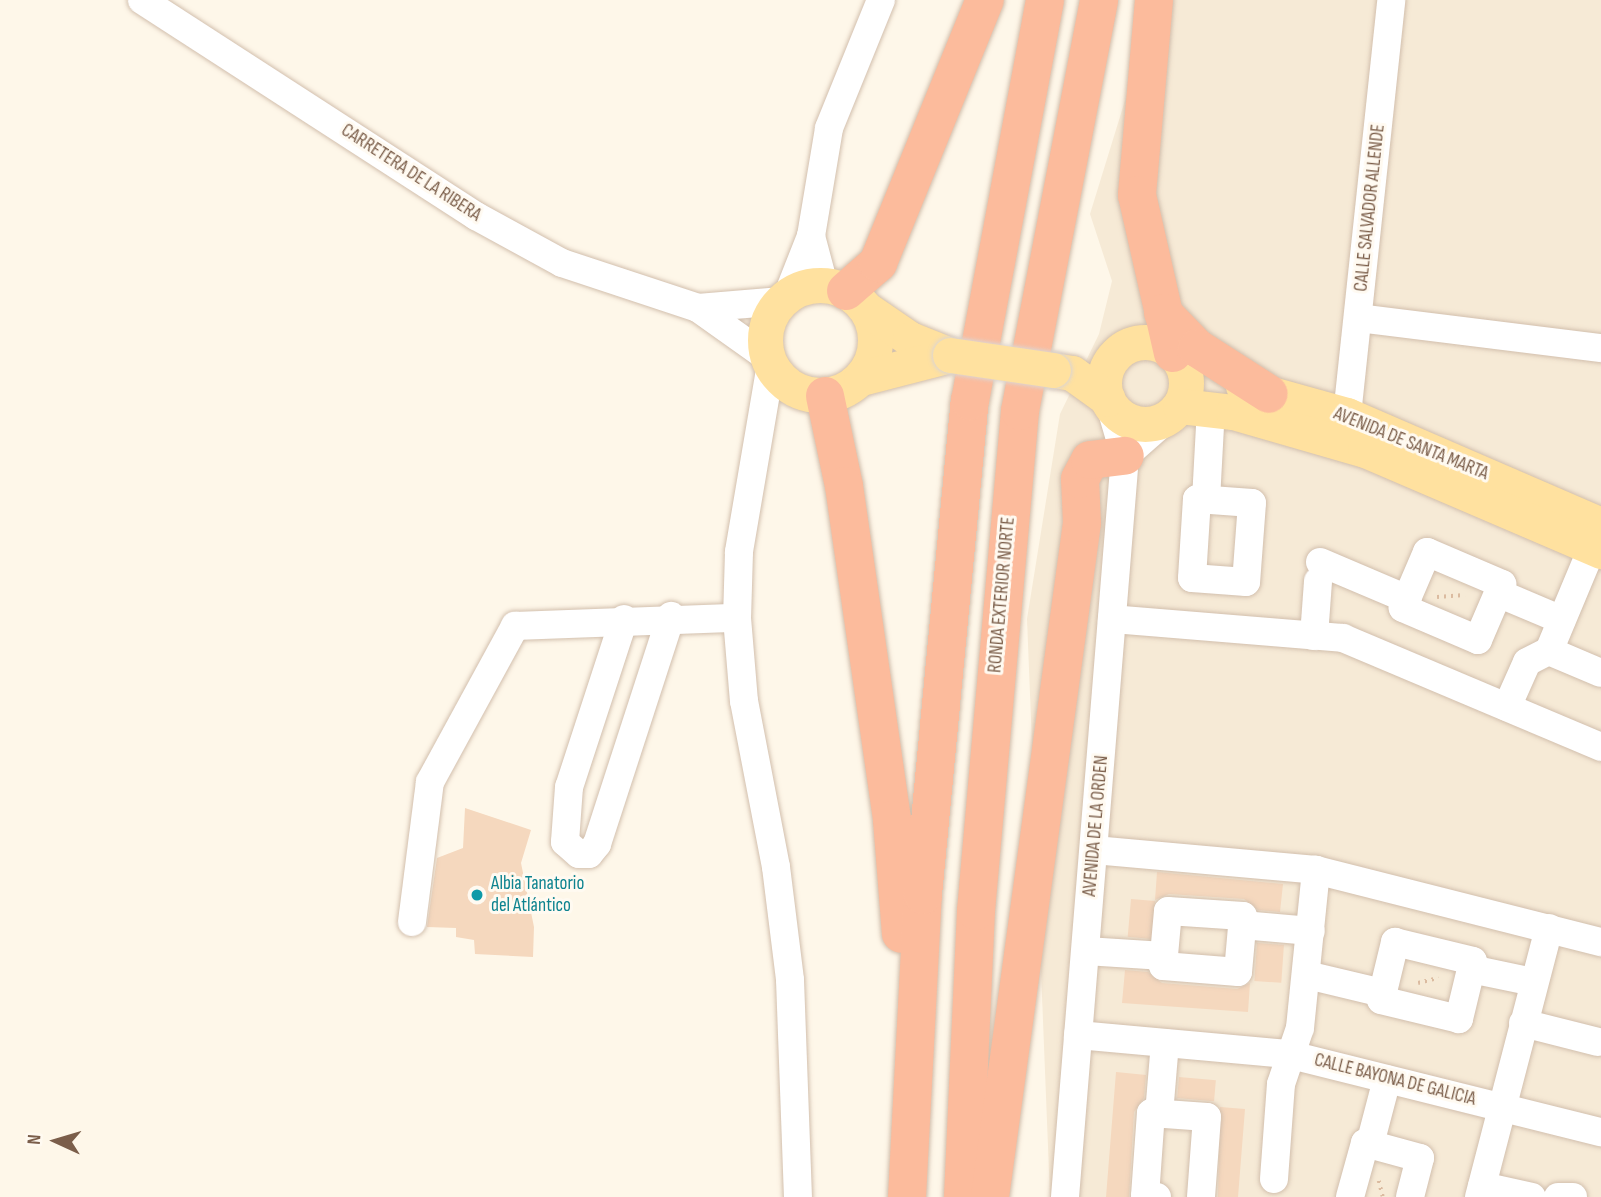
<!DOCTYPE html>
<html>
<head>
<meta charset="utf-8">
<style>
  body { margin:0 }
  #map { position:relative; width:1601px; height:1197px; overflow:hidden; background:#fef7e9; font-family:"Sofia Sans Condensed",sans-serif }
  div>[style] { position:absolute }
  .residential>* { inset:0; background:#f6ead6 }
  .building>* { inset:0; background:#f5d8be; transform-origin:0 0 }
  .path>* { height:3.5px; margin-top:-1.75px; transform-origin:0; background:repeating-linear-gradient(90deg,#dbbba0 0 2px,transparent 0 7px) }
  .roads { filter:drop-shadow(0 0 2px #d2bfad) drop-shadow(0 0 2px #d2bfad) }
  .minor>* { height:28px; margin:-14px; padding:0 14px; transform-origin:14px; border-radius:14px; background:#fff }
  .major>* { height:35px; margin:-17.5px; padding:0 17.5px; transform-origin:17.5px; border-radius:17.5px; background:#ffe19f }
  .major>.ring { margin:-17.5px; padding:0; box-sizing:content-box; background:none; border:35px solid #ffe19f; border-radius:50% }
  .highway>* { height:38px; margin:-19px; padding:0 19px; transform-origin:19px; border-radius:19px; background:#fcbb9c }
  .bridges { filter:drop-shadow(0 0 2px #ddd5d0) drop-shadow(0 0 2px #ddd5d0) }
  .major-bridge>* { height:35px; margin:-17.5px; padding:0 17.5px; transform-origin:17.5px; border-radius:17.5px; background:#ffe19f }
  .dots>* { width:19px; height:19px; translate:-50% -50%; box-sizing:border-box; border:4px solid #fffaf1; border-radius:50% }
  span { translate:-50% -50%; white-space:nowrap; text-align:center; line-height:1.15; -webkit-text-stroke:6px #fffaf1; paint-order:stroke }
  .street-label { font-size:19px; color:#7b5e4a }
  .culture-label { font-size:19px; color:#0d838f }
  .left { translate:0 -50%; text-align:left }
  .north { position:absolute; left:21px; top:1106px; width:70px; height:70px; -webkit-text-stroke:5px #fffaf1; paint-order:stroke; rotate:274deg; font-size:19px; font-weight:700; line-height:28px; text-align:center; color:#7b5e4a }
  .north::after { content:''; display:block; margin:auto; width:24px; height:32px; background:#7b5e4a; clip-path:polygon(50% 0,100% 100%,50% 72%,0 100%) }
</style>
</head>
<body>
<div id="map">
  <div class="residential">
    <i style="clip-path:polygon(1156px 0,1601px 0,1601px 1197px,1050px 1197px,1027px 619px,1060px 414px,1099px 334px,1112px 281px,1090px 214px)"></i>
  </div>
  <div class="building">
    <i style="clip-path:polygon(465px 808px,531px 830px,521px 863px,534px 927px,533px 957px,475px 954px,474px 940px,456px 937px,456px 928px,427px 927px,437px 858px,463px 848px)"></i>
    <i style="clip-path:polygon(1157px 872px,1283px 884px,1280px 912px,1258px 910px,1244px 899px,1169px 894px,1155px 900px)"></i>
    <i style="left:1131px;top:899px;width:24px;height:38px;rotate:5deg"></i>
    <i style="left:1257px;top:943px;width:27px;height:38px;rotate:4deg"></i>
    <i style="clip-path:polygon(1125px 970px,1148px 972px,1162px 983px,1237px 989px,1250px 983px,1248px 1012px,1122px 1003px)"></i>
    <i style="clip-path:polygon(1116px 1072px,1146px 1075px,1144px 1098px,1134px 1112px,1129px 1197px,1106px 1197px)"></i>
    <i style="left:1179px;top:1077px;width:37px;height:21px;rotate:5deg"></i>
    <i style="clip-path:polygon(1220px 1107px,1245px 1109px,1238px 1197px,1218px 1197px)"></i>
  </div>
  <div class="path">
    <i style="left:1437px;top:597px;width:28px;rotate:-4deg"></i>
    <i style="left:1418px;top:983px;width:21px;rotate:-14deg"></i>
    <i style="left:1379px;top:1181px;width:16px;rotate:76deg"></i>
  </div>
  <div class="roads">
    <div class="minor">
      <i style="left:142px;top:0;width:398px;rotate:32.9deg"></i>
      <i style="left:476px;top:216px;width:98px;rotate:28.7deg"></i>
      <i style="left:562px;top:263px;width:143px;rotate:18.3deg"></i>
      <i style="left:698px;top:308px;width:86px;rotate:35.5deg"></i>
      <i style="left:811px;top:236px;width:51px;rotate:75.1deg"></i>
      <i style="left:787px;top:297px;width:66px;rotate:-68.5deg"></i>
      <i style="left:811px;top:236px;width:109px;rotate:-80.5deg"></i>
      <i style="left:829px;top:128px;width:138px;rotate:-67.9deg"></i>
      <i style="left:698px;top:308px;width:84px;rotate:-4.8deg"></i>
      <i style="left:1359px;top:318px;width:244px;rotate:7.1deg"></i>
      <i style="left:771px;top:364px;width:191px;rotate:99.7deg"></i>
      <i style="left:739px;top:552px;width:66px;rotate:91.7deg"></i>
      <i style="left:737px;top:618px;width:83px;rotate:85.2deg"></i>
      <i style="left:744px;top:701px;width:169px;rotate:79.1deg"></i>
      <i style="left:776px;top:867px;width:114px;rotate:82.9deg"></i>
      <i style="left:790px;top:980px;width:217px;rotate:87.9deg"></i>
      <i style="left:1347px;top:415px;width:417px;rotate:-83.9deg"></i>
      <i style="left:1125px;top:456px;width:56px;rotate:-41.4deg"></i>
      <i style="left:1197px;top:499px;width:55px;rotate:4.2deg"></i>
      <i style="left:1252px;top:503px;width:79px;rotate:94.3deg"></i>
      <i style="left:1246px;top:582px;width:54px;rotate:-175.8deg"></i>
      <i style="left:1192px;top:578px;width:79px;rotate:-86.4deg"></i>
      <i style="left:1206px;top:500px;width:92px;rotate:-86.9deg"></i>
      <i style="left:1427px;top:552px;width:82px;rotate:23.1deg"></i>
      <i style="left:1502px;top:584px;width:61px;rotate:113.2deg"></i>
      <i style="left:1478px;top:640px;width:82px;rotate:-156.9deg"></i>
      <i style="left:1403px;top:608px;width:61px;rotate:-66.8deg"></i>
      <i style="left:1320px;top:562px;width:95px;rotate:23deg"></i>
      <i style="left:1498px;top:593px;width:69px;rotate:22.9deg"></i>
      <i style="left:624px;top:619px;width:177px;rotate:108.1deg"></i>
      <i style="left:569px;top:787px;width:55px;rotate:94.2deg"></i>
      <i style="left:565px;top:842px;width:18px;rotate:41deg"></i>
      <i style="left:579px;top:854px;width:10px"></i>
      <i style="left:589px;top:854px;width:13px;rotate:-51deg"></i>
      <i style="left:597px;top:844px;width:240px;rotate:-72deg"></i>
      <i style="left:1112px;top:619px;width:232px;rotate:4.7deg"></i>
      <i style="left:1343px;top:638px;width:280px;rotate:22.9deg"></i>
      <i style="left:1314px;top:636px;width:55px;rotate:-85.8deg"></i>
      <i style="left:1549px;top:651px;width:112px;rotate:-67.3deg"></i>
      <i style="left:1549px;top:651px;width:56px;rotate:22.9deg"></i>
      <i style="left:1507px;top:707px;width:49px;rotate:-66deg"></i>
      <i style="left:1527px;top:662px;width:25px;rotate:-27deg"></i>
      <i style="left:1094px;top:850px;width:223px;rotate:5.1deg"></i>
      <i style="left:1316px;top:870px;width:294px;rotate:14.2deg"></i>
      <i style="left:1168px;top:911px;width:75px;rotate:3.8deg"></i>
      <i style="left:1243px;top:916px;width:56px;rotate:95.1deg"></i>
      <i style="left:1238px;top:972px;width:75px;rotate:-175.4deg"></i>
      <i style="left:1163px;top:966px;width:55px;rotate:-84.8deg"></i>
      <i style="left:412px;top:922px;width:141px;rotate:-82.7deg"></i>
      <i style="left:430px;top:782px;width:178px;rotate:-61.4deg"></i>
      <i style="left:515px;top:626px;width:222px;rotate:-2.1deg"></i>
      <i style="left:1242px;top:925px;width:69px;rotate:5deg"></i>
      <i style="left:1395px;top:942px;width:80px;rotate:13.7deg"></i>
      <i style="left:1473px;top:961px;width:60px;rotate:103.6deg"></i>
      <i style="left:1459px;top:1019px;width:80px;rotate:-166.3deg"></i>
      <i style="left:1381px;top:1000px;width:60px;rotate:-76.4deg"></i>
      <i style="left:1086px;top:951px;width:78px;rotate:3.7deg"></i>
      <i style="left:1471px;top:969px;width:63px;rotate:11.8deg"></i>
      <i style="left:1307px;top:975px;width:77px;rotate:13.5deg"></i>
      <i style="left:1523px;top:1023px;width:77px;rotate:14.2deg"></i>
      <i style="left:1078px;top:1035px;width:210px;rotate:5.2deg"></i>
      <i style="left:1287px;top:1054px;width:324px;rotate:14deg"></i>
      <i style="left:1159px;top:1114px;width:71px;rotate:-85.2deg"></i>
      <i style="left:1370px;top:1144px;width:67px;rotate:-75.3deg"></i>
      <i style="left:1274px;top:1179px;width:95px;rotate:-85.8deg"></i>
      <i style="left:1281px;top:1084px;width:59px;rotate:-71.3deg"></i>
      <i style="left:1300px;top:1028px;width:159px;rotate:-84.2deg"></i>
      <i style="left:1482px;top:1186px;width:51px;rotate:12.4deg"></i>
      <i style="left:1065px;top:1197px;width:743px;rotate:-85.37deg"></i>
      <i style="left:1125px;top:456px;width:53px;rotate:-106.4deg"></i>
      <i style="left:1157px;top:1197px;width:12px;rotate:-175deg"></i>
      <i style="left:1145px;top:1196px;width:83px;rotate:-85.9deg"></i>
      <i style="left:1151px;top:1113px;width:56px;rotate:4.1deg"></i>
      <i style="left:1207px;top:1117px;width:80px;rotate:94.3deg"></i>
      <i style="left:1350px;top:1197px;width:56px;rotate:-74.5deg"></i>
      <i style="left:1365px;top:1143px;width:57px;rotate:15.3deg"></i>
      <i style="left:1420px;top:1158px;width:40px;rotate:104.4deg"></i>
      <i style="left:1479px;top:1197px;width:278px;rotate:-75.4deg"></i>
      <i style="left:1558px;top:1197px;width:15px"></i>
    </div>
    <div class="major">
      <i class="ring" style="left:765px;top:285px;width:75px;height:75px"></i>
      <i style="left:866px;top:309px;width:53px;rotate:34.3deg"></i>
      <i style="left:910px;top:339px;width:43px;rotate:21.8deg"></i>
      <i class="ring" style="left:1104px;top:342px;width:47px;height:47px"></i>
      <i style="left:1053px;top:370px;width:19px;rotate:9deg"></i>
      <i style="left:1072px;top:373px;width:44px;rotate:35.8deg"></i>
      <i style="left:861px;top:378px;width:92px;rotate:-14.5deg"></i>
      <i style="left:1243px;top:386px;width:108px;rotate:15.6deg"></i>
      <i style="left:1347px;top:415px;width:277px;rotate:23.4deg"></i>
      <i style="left:1180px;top:406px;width:53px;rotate:6.5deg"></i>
      <i style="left:1233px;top:412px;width:137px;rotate:16.1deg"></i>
      <i style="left:1365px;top:450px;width:257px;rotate:23.2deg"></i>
    </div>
    <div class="highway">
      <i style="left:1154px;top:0;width:196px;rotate:95deg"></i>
      <i style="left:1137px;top:195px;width:162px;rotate:77.2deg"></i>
      <i style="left:846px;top:291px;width:43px;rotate:-41.2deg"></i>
      <i style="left:878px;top:263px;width:284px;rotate:-67.9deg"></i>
      <i style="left:1163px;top:313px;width:49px;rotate:45.8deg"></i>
      <i style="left:1197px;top:348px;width:85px;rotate:32.6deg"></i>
      <i style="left:825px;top:396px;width:92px;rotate:78.1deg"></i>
      <i style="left:844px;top:486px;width:337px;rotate:81.8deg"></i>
      <i style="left:892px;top:820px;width:114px;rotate:85.5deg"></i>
      <i style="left:907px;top:1197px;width:302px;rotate:-87deg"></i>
      <i style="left:923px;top:895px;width:496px;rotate:-84.6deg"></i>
      <i style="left:970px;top:401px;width:408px;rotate:-79.4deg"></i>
      <i style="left:963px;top:1197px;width:286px;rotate:-87.4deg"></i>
      <i style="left:976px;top:911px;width:502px;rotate:-84.97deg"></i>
      <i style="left:1020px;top:411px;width:419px;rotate:-79.1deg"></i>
      <i style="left:990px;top:1197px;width:680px;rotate:-82.23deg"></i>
      <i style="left:1082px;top:523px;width:44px;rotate:-92.6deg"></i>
      <i style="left:1080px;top:479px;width:21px;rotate:-62deg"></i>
      <i style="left:1090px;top:460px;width:35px;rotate:-7deg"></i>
    </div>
  </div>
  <div class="bridges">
    <div class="major-bridge">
      <i style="left:950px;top:355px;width:104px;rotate:8.3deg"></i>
    </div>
  </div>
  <div class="dots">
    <i style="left:477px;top:895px;background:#0f9aa8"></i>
  </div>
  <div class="street-label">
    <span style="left:411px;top:173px;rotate:33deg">CARRETERA DE LA RIBERA</span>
    <span style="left:1370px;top:208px;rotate:-84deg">CALLE SALVADOR ALLENDE</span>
    <span style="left:1411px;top:444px;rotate:22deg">AVENIDA DE SANTA MARTA</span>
    <span style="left:1002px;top:595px;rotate:-85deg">RONDA EXTERIOR NORTE</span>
    <span style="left:1096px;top:826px;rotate:-85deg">AVENIDA DE LA ORDEN</span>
    <span style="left:1395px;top:1080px;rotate:14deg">CALLE BAYONA DE GALICIA</span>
  </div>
  <div class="culture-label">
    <span class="left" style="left:491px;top:895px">Albia Tanatorio<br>del Atlántico</span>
  </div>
  <div class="north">N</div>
</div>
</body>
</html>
